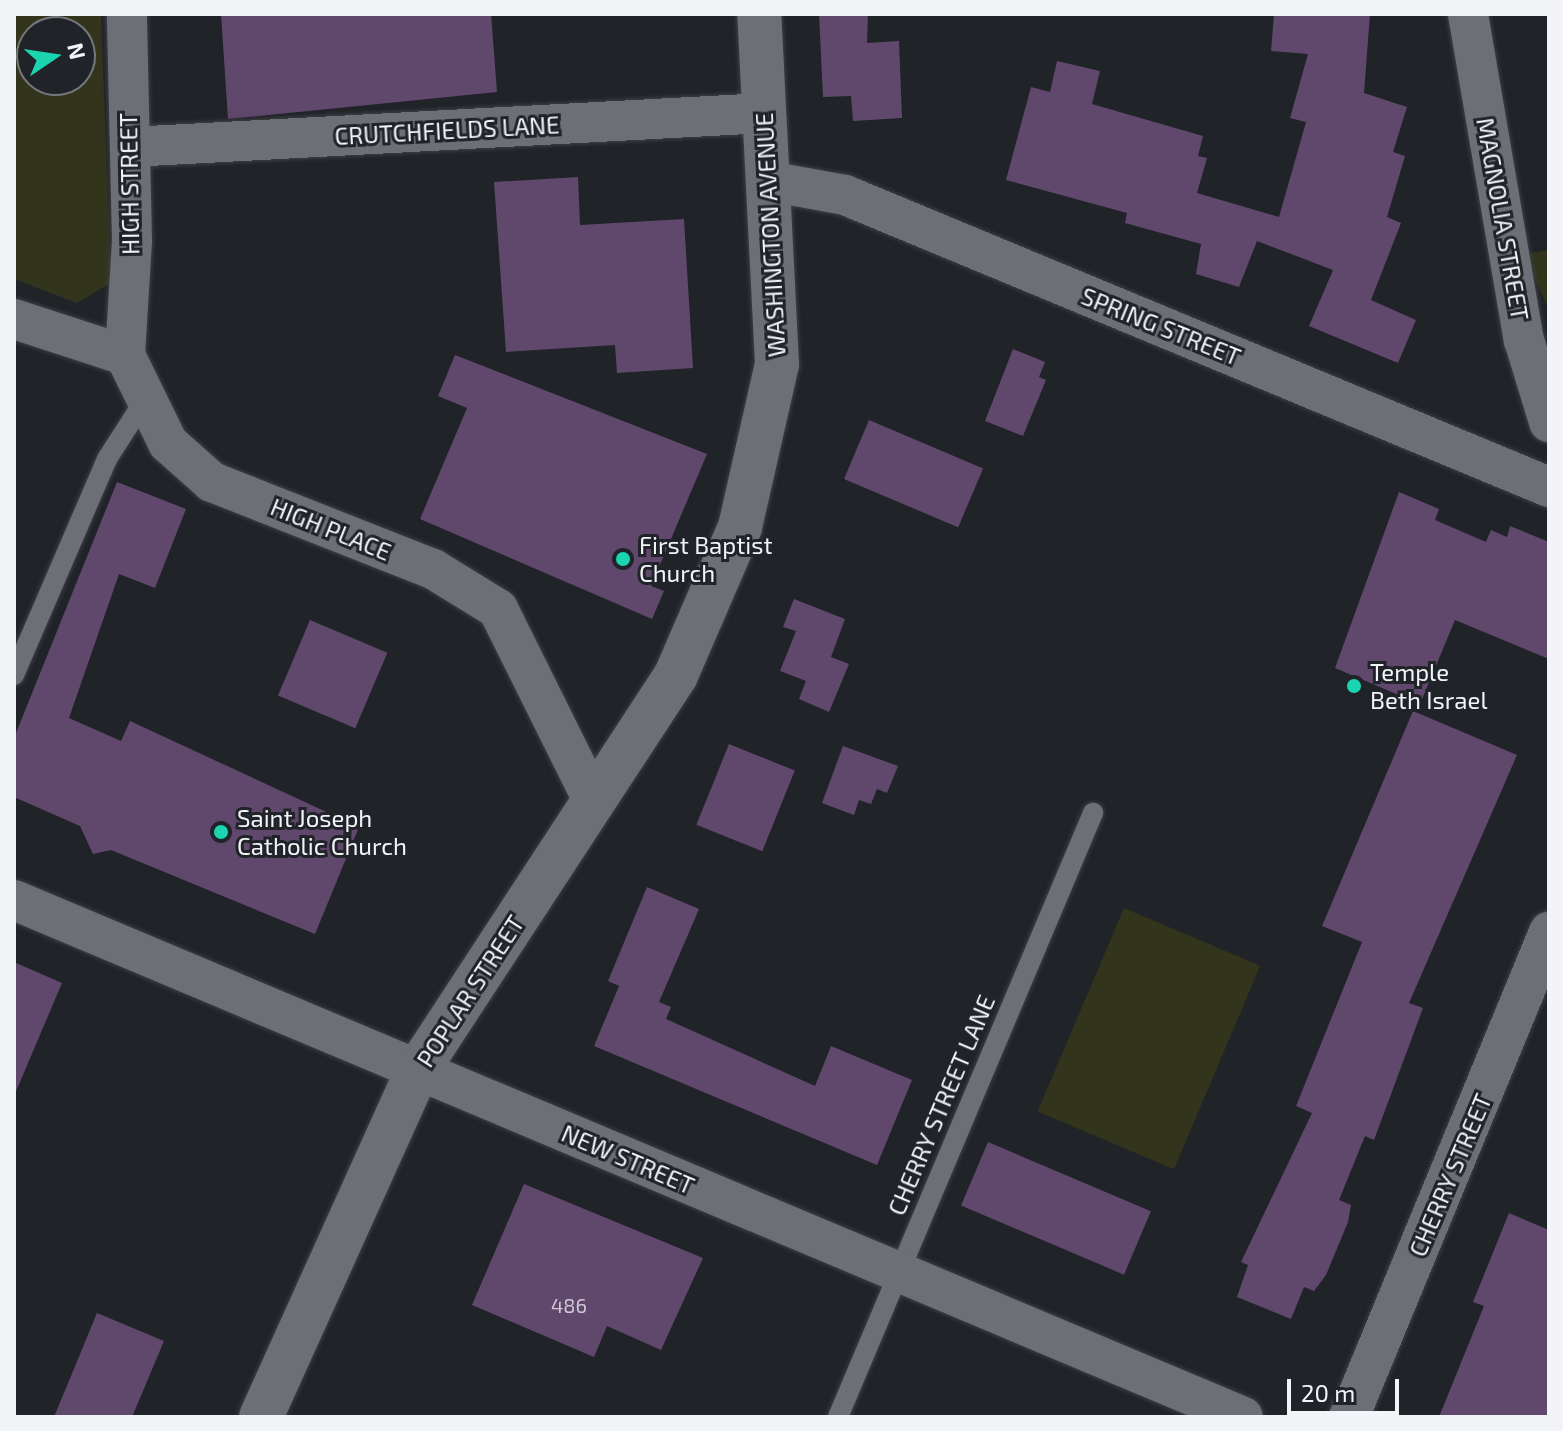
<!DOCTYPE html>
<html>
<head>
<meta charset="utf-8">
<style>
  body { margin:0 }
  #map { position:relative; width:1563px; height:1431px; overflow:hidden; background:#202328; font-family:"Exo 2",sans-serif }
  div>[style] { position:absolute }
  .green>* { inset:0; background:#33341c; transform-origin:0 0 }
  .building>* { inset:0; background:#60486c; transform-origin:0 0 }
  .roads { filter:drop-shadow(0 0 2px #3c3f43) drop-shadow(0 0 2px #3c3f43) }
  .service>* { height:20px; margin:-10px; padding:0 10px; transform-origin:10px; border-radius:10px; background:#6c7076 }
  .minor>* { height:40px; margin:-20px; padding:0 20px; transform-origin:20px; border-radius:20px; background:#6c7076 }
  .tertiary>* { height:44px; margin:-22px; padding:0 22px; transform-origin:22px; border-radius:22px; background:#6c7076 }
  .dots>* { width:22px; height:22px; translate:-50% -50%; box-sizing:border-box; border:4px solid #202328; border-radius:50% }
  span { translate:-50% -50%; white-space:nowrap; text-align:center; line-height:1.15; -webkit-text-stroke:6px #202328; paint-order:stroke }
  .number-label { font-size:20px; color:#cec9d5 }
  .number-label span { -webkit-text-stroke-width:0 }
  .street-label { font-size:24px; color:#f2f4f8 }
  .poi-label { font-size:24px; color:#f2f4f8 }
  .left { translate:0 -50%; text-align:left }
  .frame { position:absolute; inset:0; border:16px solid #f2f4f8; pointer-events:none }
  .north { position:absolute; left:16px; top:16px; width:80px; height:80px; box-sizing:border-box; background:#202328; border:2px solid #74777b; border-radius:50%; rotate:77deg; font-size:22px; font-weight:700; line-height:32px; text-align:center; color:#f2f4f8 }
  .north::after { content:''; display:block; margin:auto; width:28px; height:36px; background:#1bd5b1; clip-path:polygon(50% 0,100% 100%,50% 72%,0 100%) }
  .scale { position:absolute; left:1287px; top:1379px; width:112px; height:36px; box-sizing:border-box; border:4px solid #f2f4f8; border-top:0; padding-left:10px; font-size:24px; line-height:28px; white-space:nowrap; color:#f2f4f8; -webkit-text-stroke:6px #202328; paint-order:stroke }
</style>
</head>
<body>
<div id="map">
  <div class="green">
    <i style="clip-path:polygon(evenodd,14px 14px,101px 14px,111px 283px,77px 303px,14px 279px,14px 14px,32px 32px,80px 32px,80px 80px,32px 80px,32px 32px)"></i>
    <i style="clip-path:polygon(1549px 250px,1549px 310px,1524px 254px)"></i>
    <i style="left:1124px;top:908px;width:148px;height:221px;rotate:23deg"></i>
  </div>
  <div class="building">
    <i style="clip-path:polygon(221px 14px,491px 14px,497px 92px,228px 119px)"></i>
    <i style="clip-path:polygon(819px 14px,868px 14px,867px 43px,899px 41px,902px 118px,853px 121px,851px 96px,823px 97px)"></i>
    <i style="clip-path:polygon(1274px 14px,1370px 14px,1364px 93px,1407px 107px,1393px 152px,1405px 156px,1387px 217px,1401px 223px,1371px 300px,1416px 320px,1398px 363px,1309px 326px,1333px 270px,1257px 241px,1239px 287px,1196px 274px,1201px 244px,1125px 223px,1127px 213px,1006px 180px,1031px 87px,1050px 92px,1057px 61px,1100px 71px,1092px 104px,1203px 136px,1198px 156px,1207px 158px,1197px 193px,1279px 217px,1306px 122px,1290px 118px,1308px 54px,1271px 51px)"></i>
    <i style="clip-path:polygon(578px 177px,580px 225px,684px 219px,693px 368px,617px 373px,615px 345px,506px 352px,494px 182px)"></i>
    <i style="clip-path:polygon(1013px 349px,1045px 362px,1039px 377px,1046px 380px,1023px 436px,985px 421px)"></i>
    <i style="clip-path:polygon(455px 355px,707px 454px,651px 586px,664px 591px,652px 619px,420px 519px,467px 408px,438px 396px)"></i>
    <i style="left:869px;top:420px;width:124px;height:64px;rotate:23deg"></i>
    <i style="clip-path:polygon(117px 482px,186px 509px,155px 588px,119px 574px,69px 718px,121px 741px,130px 721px,359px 827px,315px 934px,111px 850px,93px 854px,80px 826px,14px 797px,14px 738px)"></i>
    <i style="clip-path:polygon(1399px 492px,1439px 509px,1435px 520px,1486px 542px,1491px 530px,1507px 537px,1510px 526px,1549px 542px,1549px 659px,1455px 620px,1420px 704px,1335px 668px)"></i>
    <i style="clip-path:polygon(794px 599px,845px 619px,831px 657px,849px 664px,829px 712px,799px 699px,806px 681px,780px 671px,796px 631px,783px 627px)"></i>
    <i style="left:310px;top:620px;width:84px;height:82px;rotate:23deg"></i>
    <i style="clip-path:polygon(1413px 711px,1517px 755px,1409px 1003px,1423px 1008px,1374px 1140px,1365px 1136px,1339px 1200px,1351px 1205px,1348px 1222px,1326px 1275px,1314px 1291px,1304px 1287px,1291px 1319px,1237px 1297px,1248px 1265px,1241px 1262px,1312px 1113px,1296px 1106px,1362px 942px,1322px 926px)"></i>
    <i style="left:729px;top:744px;width:71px;height:87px;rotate:22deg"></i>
    <i style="clip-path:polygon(843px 746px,898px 766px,887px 793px,877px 789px,871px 804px,859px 800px,854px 815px,822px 803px)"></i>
    <i style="clip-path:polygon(647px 887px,699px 909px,659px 1002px,671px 1007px,666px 1019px,815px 1086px,831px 1046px,912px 1080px,877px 1165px,594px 1046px,619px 986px,608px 981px)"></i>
    <i style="clip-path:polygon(14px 962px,62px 983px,14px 1096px)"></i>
    <i style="left:988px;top:1142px;width:177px;height:69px;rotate:23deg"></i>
    <i style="clip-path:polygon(524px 1184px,703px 1258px,661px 1350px,607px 1326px,594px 1357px,472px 1305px)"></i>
    <i style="clip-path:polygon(1509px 1213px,1549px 1230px,1549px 1417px,1439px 1417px,1484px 1306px,1473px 1302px)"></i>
    <i style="clip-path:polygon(97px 1313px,164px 1341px,132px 1417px,54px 1417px)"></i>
  </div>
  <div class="roads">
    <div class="service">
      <i style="left:14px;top:675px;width:235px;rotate:-66.7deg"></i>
      <i style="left:107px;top:459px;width:67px;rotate:-57.3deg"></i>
      <i style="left:838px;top:1417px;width:656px;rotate:-67.11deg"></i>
    </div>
    <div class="minor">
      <i style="left:1468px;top:14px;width:331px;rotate:80.3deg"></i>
      <i style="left:1524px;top:340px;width:86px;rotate:73deg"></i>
      <i style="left:130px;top:147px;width:636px;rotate:-3.06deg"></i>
      <i style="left:768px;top:181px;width:78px;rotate:10.3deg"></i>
      <i style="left:845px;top:195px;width:762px;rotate:22.53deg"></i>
      <i style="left:14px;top:319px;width:117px;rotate:18deg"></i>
      <i style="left:125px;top:355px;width:98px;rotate:64deg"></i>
      <i style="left:168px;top:443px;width:59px;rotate:41.6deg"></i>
      <i style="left:212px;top:482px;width:238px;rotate:21.5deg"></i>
      <i style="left:433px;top:569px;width:76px;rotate:31.6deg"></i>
      <i style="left:498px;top:609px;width:216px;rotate:63.6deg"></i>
      <i style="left:125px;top:355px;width:114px;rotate:-86.5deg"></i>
      <i style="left:132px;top:241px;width:227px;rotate:-91.3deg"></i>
      <i style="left:14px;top:900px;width:1333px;rotate:22.81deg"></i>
      <i style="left:1349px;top:1417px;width:525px;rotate:-67.59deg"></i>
    </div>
    <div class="tertiary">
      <i style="left:261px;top:1417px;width:380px;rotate:-65.7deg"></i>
      <i style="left:417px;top:1071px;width:473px;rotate:-56.8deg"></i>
      <i style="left:676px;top:675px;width:161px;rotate:-66.6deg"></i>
      <i style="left:740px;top:527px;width:167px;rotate:-77.2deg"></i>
      <i style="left:777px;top:364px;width:350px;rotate:-92.9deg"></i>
    </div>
  </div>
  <div class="dots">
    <i style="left:623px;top:559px;background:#1bd5b1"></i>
    <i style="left:1354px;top:686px;background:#1bd5b1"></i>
    <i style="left:221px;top:832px;background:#1bd5b1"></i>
  </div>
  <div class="number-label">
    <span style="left:569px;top:1305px">486</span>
  </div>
  <div class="street-label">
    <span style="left:447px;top:130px;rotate:-3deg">CRUTCHFIELDS LANE</span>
    <span style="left:129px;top:184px;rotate:-91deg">HIGH STREET</span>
    <span style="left:1503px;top:219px;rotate:80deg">MAGNOLIA STREET</span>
    <span style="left:770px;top:235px;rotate:-93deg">WASHINGTON AVENUE</span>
    <span style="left:1161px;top:326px;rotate:22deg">SPRING STREET</span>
    <span style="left:331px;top:529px;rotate:22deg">HIGH PLACE</span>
    <span style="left:470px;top:991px;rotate:-57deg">POPLAR STREET</span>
    <span style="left:941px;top:1105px;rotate:-67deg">CHERRY STREET LANE</span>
    <span style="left:628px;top:1159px;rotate:23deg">NEW STREET</span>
    <span style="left:1450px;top:1175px;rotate:-67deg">CHERRY STREET</span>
  </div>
  <div class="poi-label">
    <span class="left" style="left:639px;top:559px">First Baptist<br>Church</span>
    <span class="left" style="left:1370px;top:686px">Temple<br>Beth Israel</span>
    <span class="left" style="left:237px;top:832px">Saint Joseph<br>Catholic Church</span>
  </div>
  <div class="frame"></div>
  <div class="north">N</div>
  <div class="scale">20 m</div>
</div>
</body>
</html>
